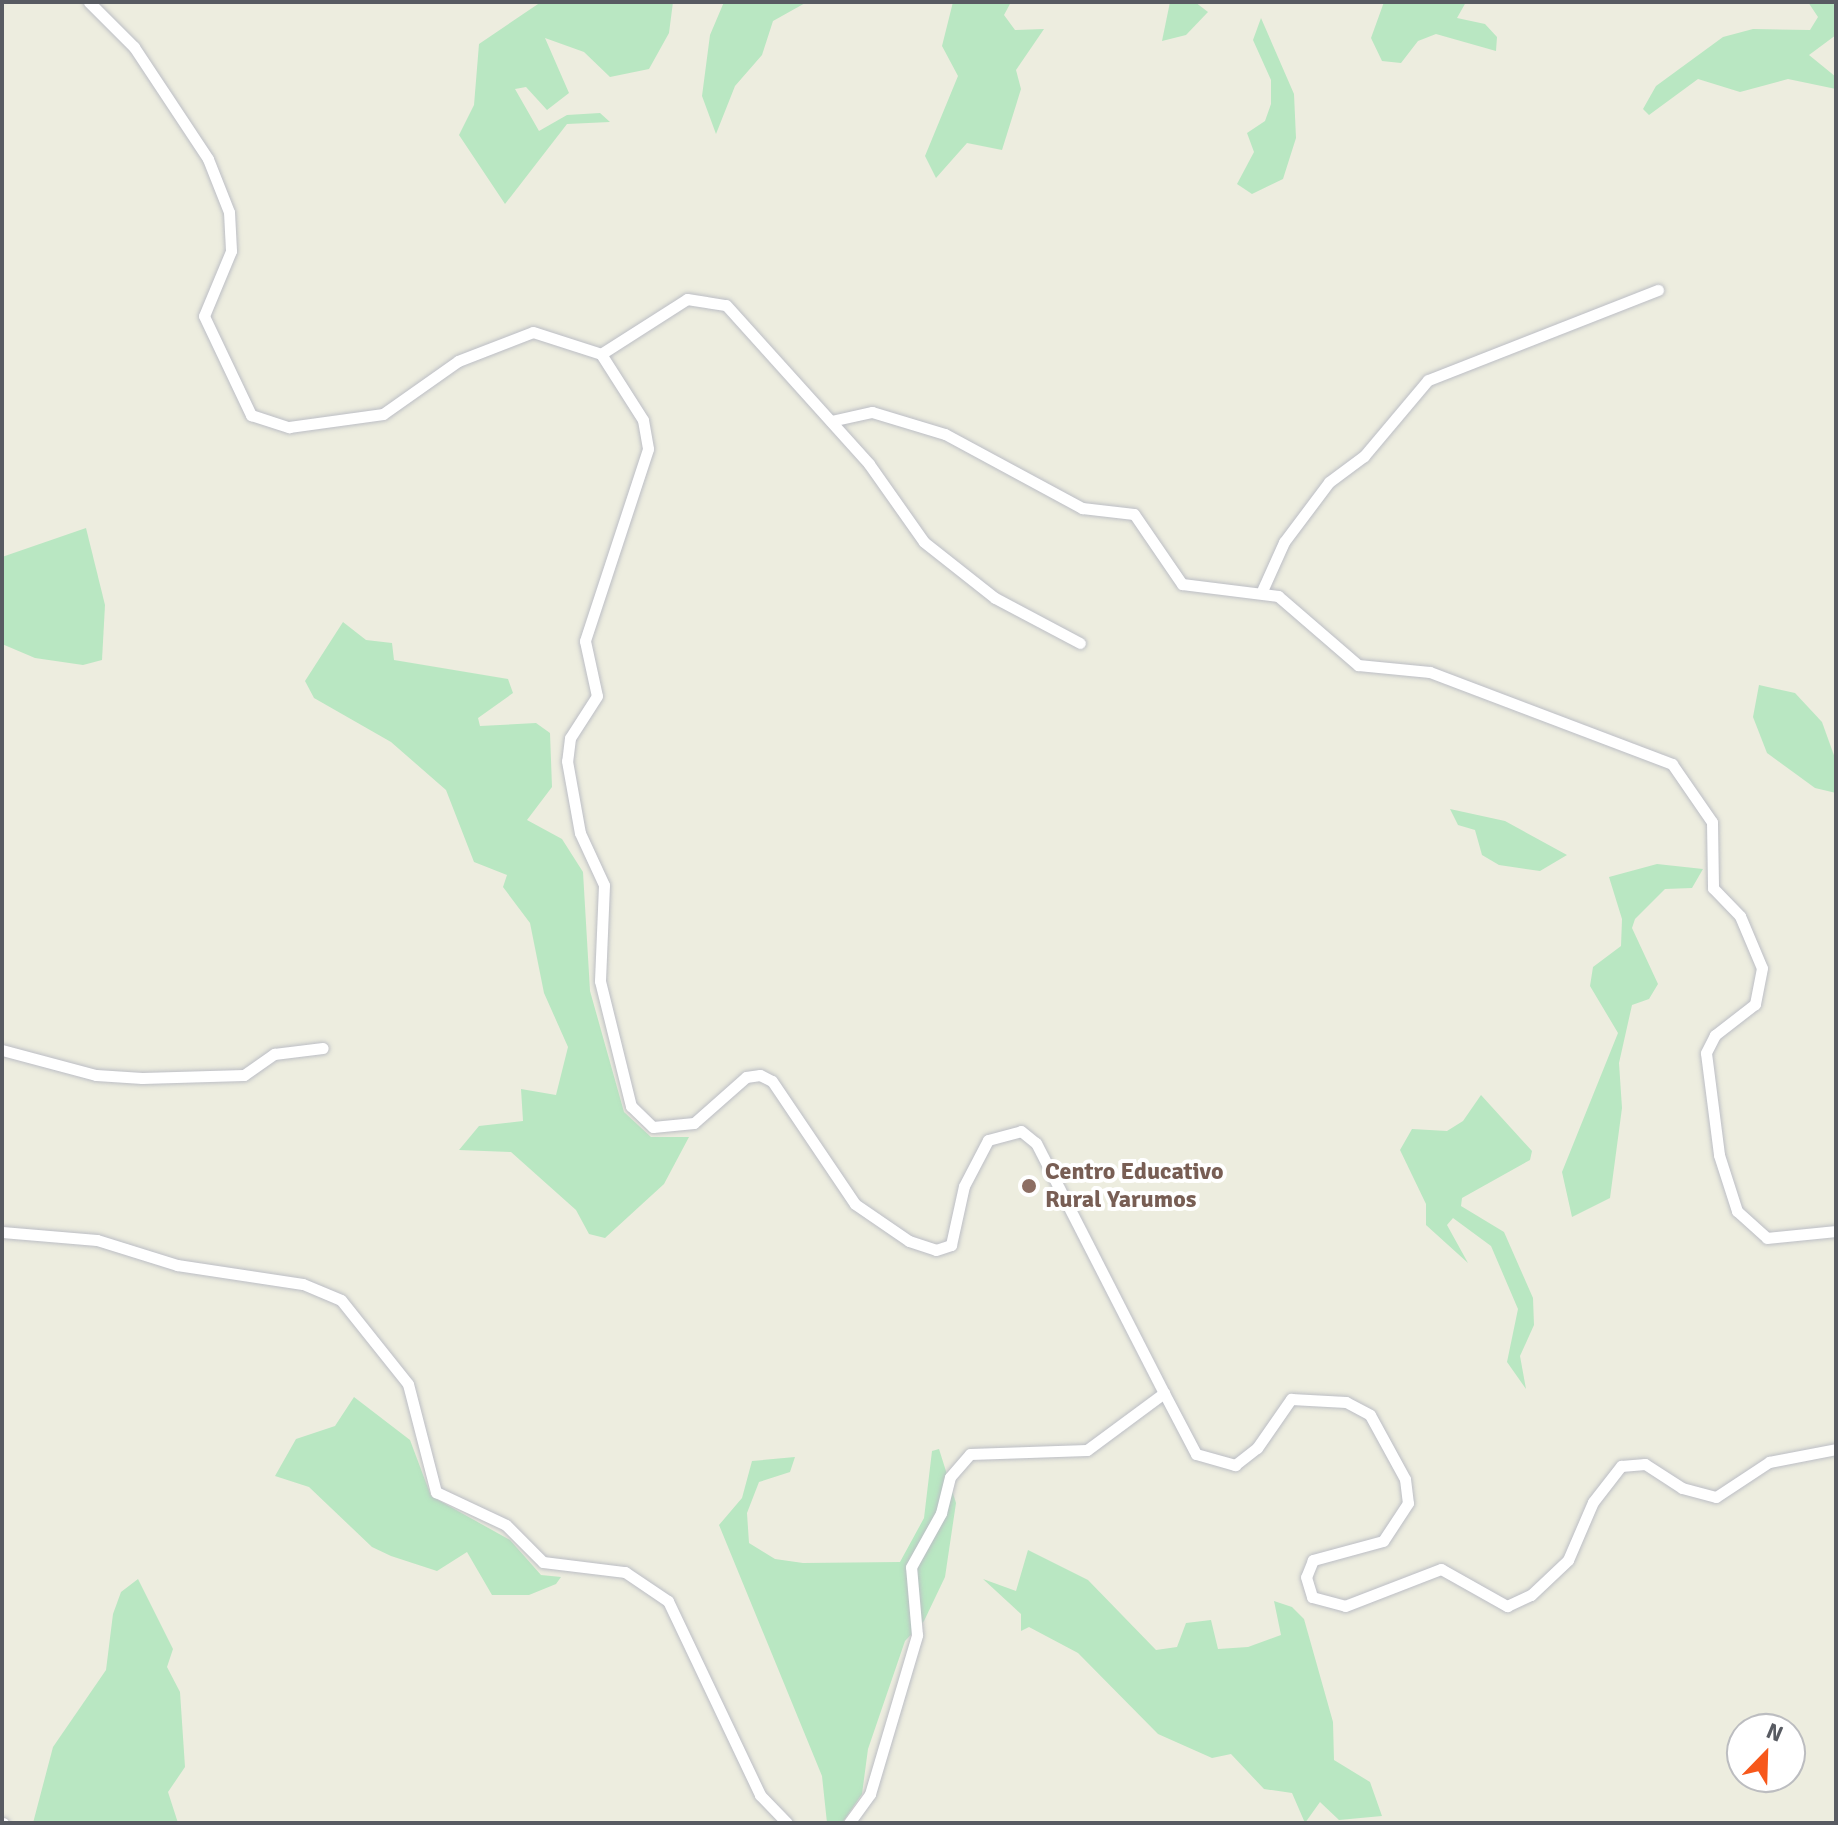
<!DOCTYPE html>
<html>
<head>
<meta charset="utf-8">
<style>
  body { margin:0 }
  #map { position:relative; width:1838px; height:1825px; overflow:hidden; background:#ededdf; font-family:Signika,sans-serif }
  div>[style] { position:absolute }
  .green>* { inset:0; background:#b9e7c2 }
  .roads { filter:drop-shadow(0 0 2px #bcbec5) drop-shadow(0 0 2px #bcbec5) }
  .minor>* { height:11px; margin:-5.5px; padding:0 5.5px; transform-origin:5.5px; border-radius:5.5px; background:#fff }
  .dots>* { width:22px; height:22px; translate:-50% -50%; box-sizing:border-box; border:4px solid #fff; border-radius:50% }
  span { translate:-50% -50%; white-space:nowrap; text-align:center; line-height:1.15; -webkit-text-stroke:8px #fff; paint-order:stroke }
  .education-label { font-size:24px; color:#785e54; font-weight:700 }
  .left { translate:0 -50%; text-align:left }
  .frame { position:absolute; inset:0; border:4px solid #585b62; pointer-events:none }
  .north { position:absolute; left:1726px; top:1713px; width:80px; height:80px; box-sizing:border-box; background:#fff; border:2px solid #bcbdc0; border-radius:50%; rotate:23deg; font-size:22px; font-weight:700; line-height:32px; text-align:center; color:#585b62 }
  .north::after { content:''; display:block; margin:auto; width:28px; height:36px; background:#f7581b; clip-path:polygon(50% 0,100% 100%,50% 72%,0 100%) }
</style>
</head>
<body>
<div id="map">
  <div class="green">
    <i style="clip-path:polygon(541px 2px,673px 2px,669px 33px,649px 69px,610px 77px,584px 52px,545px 38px,569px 93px,547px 110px,526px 87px,515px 89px,539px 131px,567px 115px,600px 113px,610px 122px,567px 124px,505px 204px,459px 135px,474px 105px,479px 44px)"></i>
    <i style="clip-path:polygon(724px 2px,807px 2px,773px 21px,762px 55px,735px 86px,716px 134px,702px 96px,710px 35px)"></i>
    <i style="clip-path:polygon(953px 2px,1011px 2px,1004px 15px,1015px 30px,1044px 29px,1016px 70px,1021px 89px,1002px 150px,967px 143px,936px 178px,925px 156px,958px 76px,942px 46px)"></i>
    <i style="clip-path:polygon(1170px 2px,1195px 2px,1208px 12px,1186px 35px,1162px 41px)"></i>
    <i style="clip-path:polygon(1384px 2px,1466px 2px,1457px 18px,1485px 24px,1497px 37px,1496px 51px,1436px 34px,1418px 41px,1401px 63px,1382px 61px,1371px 38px)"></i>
    <i style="clip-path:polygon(1808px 2px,1836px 2px,1836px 35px,1809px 55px,1836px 77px,1836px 89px,1788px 79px,1740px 92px,1698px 79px,1649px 115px,1643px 109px,1656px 86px,1723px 37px,1753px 29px,1810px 30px,1818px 17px)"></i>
    <i style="clip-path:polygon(1261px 18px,1294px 94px,1296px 138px,1283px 179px,1252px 194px,1237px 184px,1254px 152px,1247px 133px,1265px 121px,1271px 104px,1271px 80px,1253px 40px)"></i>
    <i style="clip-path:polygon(86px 528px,105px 605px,102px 660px,83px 665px,35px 658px,2px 644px,2px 557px)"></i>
    <i style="clip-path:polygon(343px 622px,366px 640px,392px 643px,394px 660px,508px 679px,513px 693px,478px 718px,480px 726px,536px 723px,550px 733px,552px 787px,527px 820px,562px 839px,583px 872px,590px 991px,624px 1112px,651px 1137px,689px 1137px,664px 1184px,605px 1238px,589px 1234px,576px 1210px,511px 1152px,459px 1150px,479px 1126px,523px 1121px,521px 1089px,556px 1095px,568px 1047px,544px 993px,530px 923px,503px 887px,507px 875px,474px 862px,446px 790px,391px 742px,314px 698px,305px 681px)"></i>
    <i style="clip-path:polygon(1759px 685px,1795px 693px,1822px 722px,1836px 761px,1836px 793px,1815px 788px,1767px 753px,1753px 717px)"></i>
    <i style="clip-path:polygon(1450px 809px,1505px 821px,1567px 855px,1540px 871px,1499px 865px,1482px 855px,1475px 830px,1458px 825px)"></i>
    <i style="clip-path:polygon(1657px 864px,1703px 869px,1692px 888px,1665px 889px,1635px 919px,1632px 928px,1658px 984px,1649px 999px,1632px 1005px,1619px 1063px,1622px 1108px,1610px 1198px,1572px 1217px,1562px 1172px,1618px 1033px,1590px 986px,1593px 967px,1621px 946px,1622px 919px,1609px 877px)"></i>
    <i style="clip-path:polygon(1481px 1095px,1532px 1151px,1530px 1160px,1462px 1198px,1461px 1206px,1504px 1232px,1533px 1298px,1534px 1325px,1520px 1356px,1526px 1389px,1507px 1362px,1518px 1309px,1491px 1246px,1453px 1218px,1447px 1225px,1468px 1263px,1426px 1225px,1426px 1204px,1400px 1150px,1412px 1129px,1447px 1131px,1463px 1121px)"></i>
    <i style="clip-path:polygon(354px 1397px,410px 1440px,431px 1496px,510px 1540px,541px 1575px,561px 1577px,556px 1584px,529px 1595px,492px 1595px,467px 1552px,437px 1571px,391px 1556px,372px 1547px,309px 1487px,275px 1476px,296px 1439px,335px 1426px)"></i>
    <i style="clip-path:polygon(939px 1449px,956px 1503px,945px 1577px,924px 1621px,905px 1641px,868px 1749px,862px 1794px,842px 1823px,827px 1823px,822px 1776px,719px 1525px,742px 1498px,752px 1461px,795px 1457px,790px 1472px,759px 1482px,747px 1513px,749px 1543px,775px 1559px,803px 1563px,900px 1562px,924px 1518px,932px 1451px)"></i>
    <i style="clip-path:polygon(1028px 1550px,1088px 1580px,1156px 1650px,1177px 1647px,1186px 1623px,1211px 1620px,1218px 1649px,1248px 1647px,1281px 1635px,1274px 1601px,1292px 1607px,1304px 1619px,1333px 1722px,1334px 1760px,1370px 1782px,1382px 1816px,1339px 1820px,1320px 1802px,1305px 1823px,1292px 1793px,1264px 1789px,1231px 1754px,1212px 1758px,1158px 1734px,1078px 1653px,1029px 1627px,1021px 1631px,1021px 1614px,983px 1579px,1016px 1591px)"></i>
    <i style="clip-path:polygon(138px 1579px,173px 1649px,167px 1667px,180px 1692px,185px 1767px,168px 1792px,178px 1823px,33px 1823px,53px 1747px,106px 1670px,113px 1614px,121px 1592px)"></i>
  </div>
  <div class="roads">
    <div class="minor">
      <i style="left:89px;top:2px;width:64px;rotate:45deg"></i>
      <i style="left:134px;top:47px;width:134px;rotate:56.5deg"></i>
      <i style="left:208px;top:159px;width:57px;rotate:68.4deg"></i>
      <i style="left:229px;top:212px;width:39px;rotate:87deg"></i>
      <i style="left:231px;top:251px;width:70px;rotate:112.6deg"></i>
      <i style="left:204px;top:316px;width:110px;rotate:64.6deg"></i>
      <i style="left:251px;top:415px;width:40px;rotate:18deg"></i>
      <i style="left:289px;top:427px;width:95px;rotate:-7.9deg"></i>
      <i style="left:383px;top:414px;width:92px;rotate:-35.2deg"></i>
      <i style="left:458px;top:361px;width:80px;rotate:-21.1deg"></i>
      <i style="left:533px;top:332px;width:71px;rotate:17.9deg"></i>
      <i style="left:601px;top:354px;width:78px;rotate:57.5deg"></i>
      <i style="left:643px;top:420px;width:29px;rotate:80deg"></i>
      <i style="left:648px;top:449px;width:202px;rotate:108.2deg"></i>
      <i style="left:585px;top:641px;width:56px;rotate:77.7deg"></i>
      <i style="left:597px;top:696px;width:50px;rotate:122.7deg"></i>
      <i style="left:570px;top:738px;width:23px;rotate:97deg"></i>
      <i style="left:567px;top:761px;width:73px;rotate:79.8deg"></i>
      <i style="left:580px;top:833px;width:57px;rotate:65.2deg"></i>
      <i style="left:604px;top:885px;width:96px;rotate:92.4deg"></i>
      <i style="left:600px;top:981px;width:129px;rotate:76.1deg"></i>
      <i style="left:631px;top:1106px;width:30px;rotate:44deg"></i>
      <i style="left:653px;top:1127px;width:41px;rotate:-5.6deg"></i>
      <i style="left:694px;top:1123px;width:69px;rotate:-41.5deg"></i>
      <i style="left:746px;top:1077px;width:14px;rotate:-8deg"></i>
      <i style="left:760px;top:1075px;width:13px;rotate:27deg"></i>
      <i style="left:772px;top:1081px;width:148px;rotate:56deg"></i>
      <i style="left:855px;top:1204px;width:65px;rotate:34.4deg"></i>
      <i style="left:909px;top:1241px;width:28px;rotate:18deg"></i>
      <i style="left:936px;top:1250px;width:16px;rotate:-18deg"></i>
      <i style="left:951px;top:1245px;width:60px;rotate:-77.6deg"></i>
      <i style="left:964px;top:1186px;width:52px;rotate:-62.4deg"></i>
      <i style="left:988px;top:1140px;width:34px;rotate:-15deg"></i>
      <i style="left:1021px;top:1131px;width:19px;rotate:39deg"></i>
      <i style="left:1036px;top:1143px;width:281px;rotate:62.9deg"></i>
      <i style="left:601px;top:354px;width:102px;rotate:-32.6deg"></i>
      <i style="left:687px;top:299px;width:39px;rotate:9deg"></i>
      <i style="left:726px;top:305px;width:214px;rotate:48deg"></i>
      <i style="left:869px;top:464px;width:95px;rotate:54.8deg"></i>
      <i style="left:924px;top:542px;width:90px;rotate:38.3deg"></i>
      <i style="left:995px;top:598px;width:96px;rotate:27.9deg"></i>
      <i style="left:831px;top:421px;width:42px;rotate:-12.4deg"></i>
      <i style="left:872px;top:412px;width:76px;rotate:16.8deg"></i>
      <i style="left:945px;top:434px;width:156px;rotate:28.4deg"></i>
      <i style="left:1082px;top:508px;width:52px;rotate:6.6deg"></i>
      <i style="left:1134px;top:514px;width:85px;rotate:55.6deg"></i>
      <i style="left:1182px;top:584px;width:97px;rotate:7.1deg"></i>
      <i style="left:1278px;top:596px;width:106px;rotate:40.8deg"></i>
      <i style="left:1358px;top:665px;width:72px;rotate:5.6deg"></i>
      <i style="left:1430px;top:672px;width:259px;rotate:20.8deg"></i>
      <i style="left:1672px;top:764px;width:70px;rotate:55.4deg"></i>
      <i style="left:1712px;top:822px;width:66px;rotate:89.1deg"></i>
      <i style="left:1713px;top:888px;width:39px;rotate:46deg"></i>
      <i style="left:1740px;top:916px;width:56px;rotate:67.1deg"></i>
      <i style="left:1762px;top:968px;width:37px;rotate:101deg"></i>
      <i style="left:1755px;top:1004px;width:51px;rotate:142.2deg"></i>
      <i style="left:1715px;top:1035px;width:20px;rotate:117deg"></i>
      <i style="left:1706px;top:1053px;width:103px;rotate:82.7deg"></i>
      <i style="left:1719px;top:1155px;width:59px;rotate:72.2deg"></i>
      <i style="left:1737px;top:1211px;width:40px;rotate:42deg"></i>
      <i style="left:1767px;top:1238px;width:69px;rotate:-5.8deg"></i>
      <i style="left:1262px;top:591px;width:54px;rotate:-65.8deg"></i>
      <i style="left:1284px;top:542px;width:75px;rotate:-53.1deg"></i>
      <i style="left:1329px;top:482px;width:44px;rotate:-36.6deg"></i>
      <i style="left:1364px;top:456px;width:99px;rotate:-49.9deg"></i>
      <i style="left:1428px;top:380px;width:247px;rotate:-21.4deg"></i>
      <i style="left:2px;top:1050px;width:97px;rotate:14.9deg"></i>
      <i style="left:96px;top:1075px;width:46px;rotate:3.7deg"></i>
      <i style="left:142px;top:1078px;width:102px;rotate:-1.7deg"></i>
      <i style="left:244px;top:1075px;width:37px;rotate:-35deg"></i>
      <i style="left:274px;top:1054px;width:49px;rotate:-7deg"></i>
      <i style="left:2px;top:1232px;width:95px;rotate:4.8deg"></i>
      <i style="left:97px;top:1240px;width:84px;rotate:17.4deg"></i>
      <i style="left:177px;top:1265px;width:127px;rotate:8.6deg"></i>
      <i style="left:303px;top:1284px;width:41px;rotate:22.8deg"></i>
      <i style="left:341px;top:1300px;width:107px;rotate:51.4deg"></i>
      <i style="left:408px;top:1384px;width:112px;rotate:75.5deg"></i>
      <i style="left:436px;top:1492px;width:77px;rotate:25.2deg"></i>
      <i style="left:506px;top:1525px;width:52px;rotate:45deg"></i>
      <i style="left:543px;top:1562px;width:83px;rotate:7deg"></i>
      <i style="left:625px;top:1572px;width:52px;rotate:34deg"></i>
      <i style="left:668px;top:1601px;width:215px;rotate:64.6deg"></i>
      <i style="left:760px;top:1795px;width:39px;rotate:46deg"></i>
      <i style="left:2px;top:1823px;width:1px"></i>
      <i style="left:849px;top:1823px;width:36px;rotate:-54deg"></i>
      <i style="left:870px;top:1794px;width:166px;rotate:-73.5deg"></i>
      <i style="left:917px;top:1635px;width:68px;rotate:-95deg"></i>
      <i style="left:911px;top:1567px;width:62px;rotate:-60.9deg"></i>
      <i style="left:941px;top:1513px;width:37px;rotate:-76deg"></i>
      <i style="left:950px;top:1477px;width:30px;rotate:-49deg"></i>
      <i style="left:970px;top:1454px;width:117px;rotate:-2deg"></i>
      <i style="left:1087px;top:1450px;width:96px;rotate:-36.5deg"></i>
      <i style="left:1164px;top:1393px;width:69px;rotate:62.3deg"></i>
      <i style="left:1196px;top:1454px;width:41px;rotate:15.8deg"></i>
      <i style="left:1235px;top:1465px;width:28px;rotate:-38deg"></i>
      <i style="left:1257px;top:1448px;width:60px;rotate:-55.2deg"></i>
      <i style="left:1291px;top:1399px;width:55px;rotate:3.1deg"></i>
      <i style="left:1346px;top:1402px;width:27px;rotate:28deg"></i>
      <i style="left:1370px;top:1415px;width:73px;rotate:61.3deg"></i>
      <i style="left:1405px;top:1479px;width:24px;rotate:83deg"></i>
      <i style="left:1408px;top:1503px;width:45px;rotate:123.3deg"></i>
      <i style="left:1383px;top:1541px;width:73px;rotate:164.8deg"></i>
      <i style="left:1313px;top:1560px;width:18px;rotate:112deg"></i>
      <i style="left:1306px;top:1577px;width:21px;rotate:73deg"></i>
      <i style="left:1312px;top:1597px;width:34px;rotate:15deg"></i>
      <i style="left:1345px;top:1606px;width:103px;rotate:-21.1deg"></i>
      <i style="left:1441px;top:1569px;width:76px;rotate:29.3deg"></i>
      <i style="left:1507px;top:1606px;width:26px;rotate:-25deg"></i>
      <i style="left:1531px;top:1595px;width:51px;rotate:-43.4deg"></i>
      <i style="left:1568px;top:1560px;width:63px;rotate:-66.7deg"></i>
      <i style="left:1593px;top:1502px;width:46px;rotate:-52.1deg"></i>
      <i style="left:1621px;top:1466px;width:24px;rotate:-5deg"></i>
      <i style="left:1645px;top:1464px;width:44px;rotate:33deg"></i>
      <i style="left:1682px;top:1488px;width:35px;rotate:15deg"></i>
      <i style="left:1716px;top:1497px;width:64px;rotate:-33.4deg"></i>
      <i style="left:1769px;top:1462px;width:68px;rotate:-11deg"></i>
    </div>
  </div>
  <div class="dots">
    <i style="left:1029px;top:1186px;background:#8d6e63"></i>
  </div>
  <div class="education-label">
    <span class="left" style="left:1045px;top:1186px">Centro Educativo<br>Rural Yarumos</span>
  </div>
  <div class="frame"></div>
  <div class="north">N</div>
</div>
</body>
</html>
